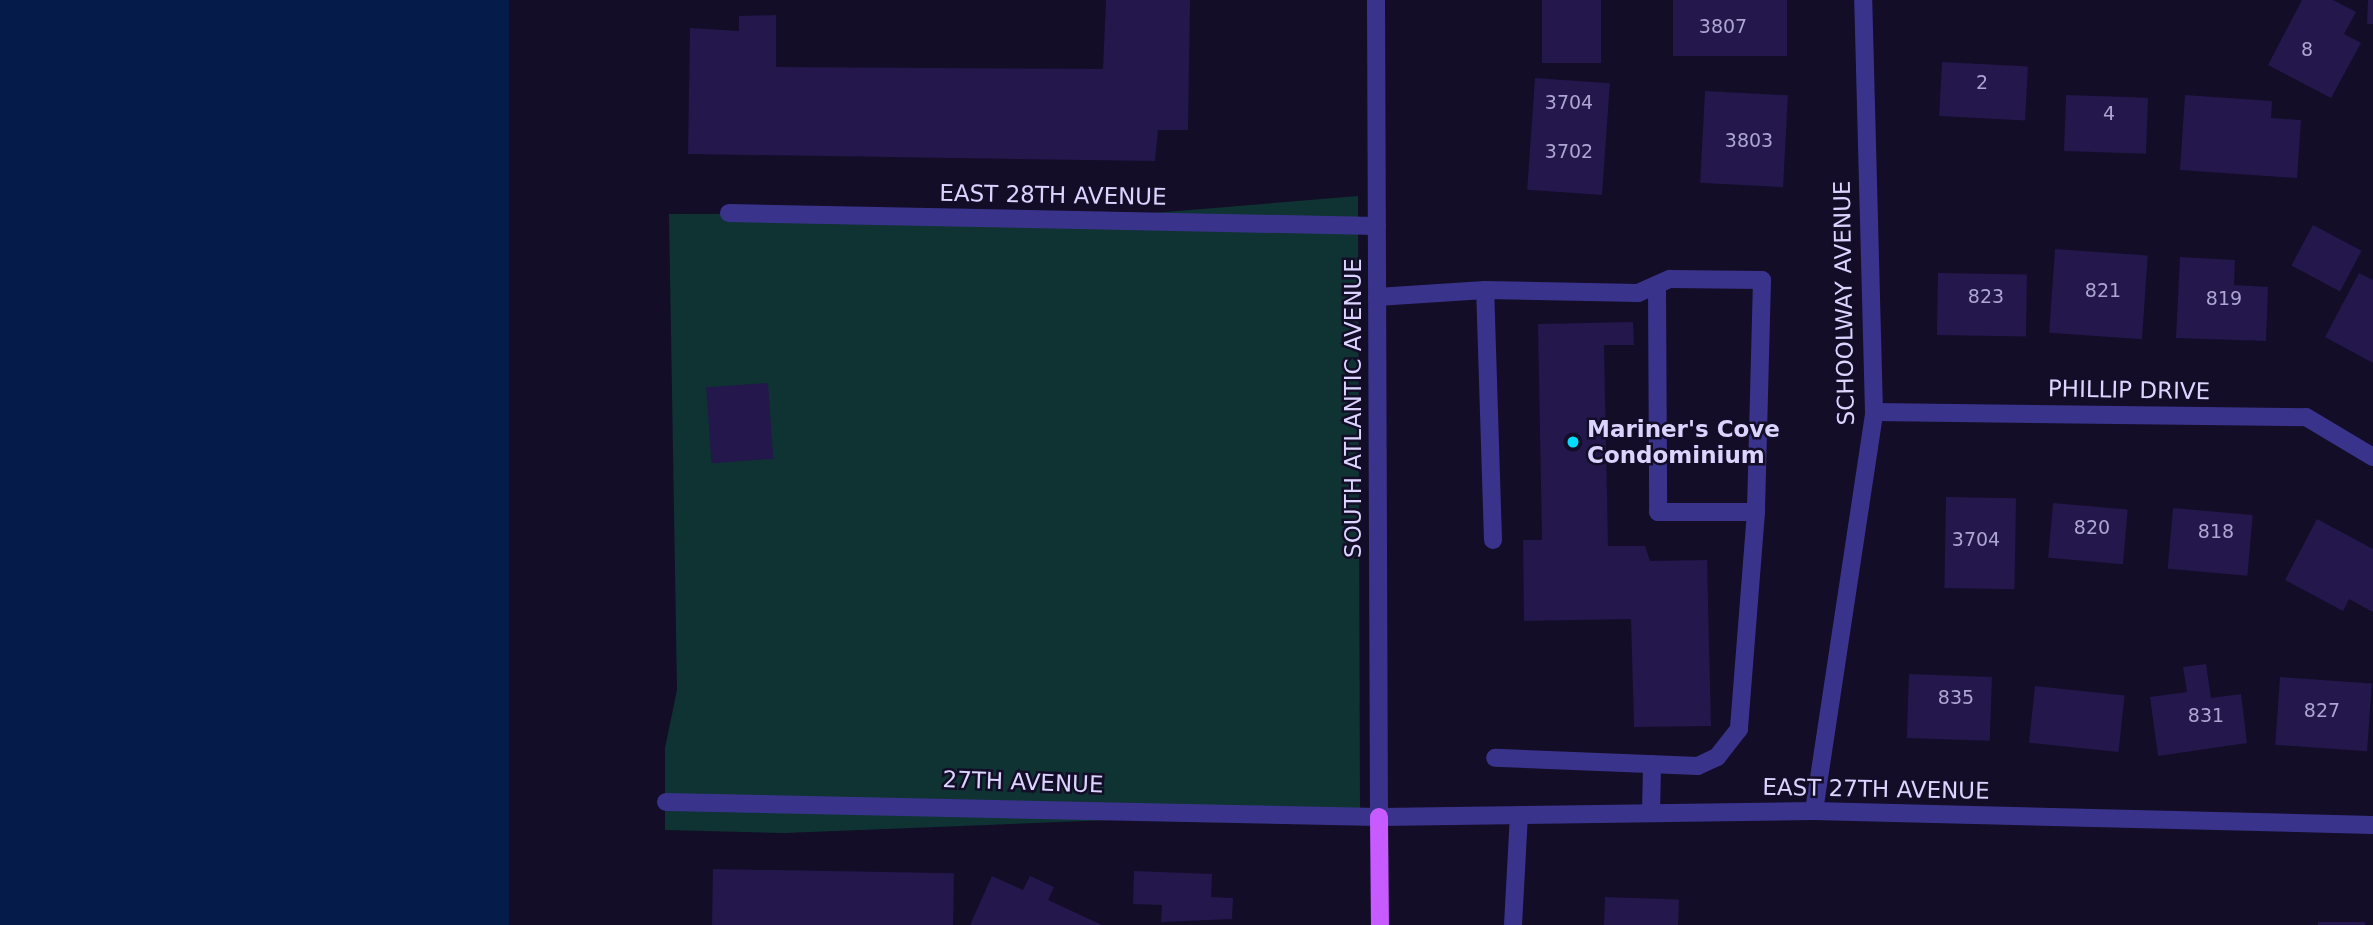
<!DOCTYPE html>
<html>
<head>
<meta charset="utf-8">
<style>
  body { margin:0 }
  #map { position:relative; width:2373px; height:925px; overflow:hidden; background:#130d28; font-family:"DejaVu Sans",sans-serif }
  div>[style] { position:absolute }
  .green>* { inset:0; background:#0f3333 }
  .water>* { inset:0; background:#051b4a; transform-origin:0 0 }
  .building>* { inset:0; background:#24174b; transform-origin:0 0 }
  .minor>* { height:18px; margin:-9px; padding:0 9px; transform-origin:9px; border-radius:9px; background:#3a338c }
  .major>* { height:18px; margin:-9px; padding:0 9px; transform-origin:9px; border-radius:9px; background:#c85bff }
  .dots>* { width:19px; height:19px; translate:-50% -50%; box-sizing:border-box; border:4px solid #130d28; border-radius:50% }
  span { translate:-50% -50%; white-space:nowrap; text-align:center; line-height:1.15; -webkit-text-stroke:5px #130d28; paint-order:stroke }
  .number-label { font-size:19px; color:#ada5d2 }
  .number-label span { -webkit-text-stroke-width:0 }
  .street-label { font-size:23px; color:#dbd4ff }
  .poi-label { font-size:23px; color:#dbd4ff; font-weight:700 }
  .left { translate:0 -50%; text-align:left }
</style>
</head>
<body>
<div id="map">
  <div class="green">
    <i style="clip-path:polygon(1358px 196px,1360px 810px,785px 833px,665px 830px,665px 748px,677px 690px,669px 214px,1153px 213px)"></i>
  </div>
  <div class="water">
    <i style="left:0;top:0;width:509px;height:925px"></i>
  </div>
  <div class="building">
    <i style="clip-path:polygon(1106px 0,1190px 0,1188px 130px,1158px 130px,1155px 161px,688px 154px,690px 28px,739px 31px,739px 16px,776px 15px,776px 67px,1103px 69px)"></i>
    <i style="left:1542px;top:0;width:59px;height:63px"></i>
    <i style="left:1673px;top:0;width:114px;height:56px"></i>
    <i style="clip-path:polygon(2302px 0,2333px 0,2356px 12px,2344px 34px,2361px 43px,2331px 98px,2268px 65px)"></i>
    <i style="clip-path:polygon(2368px 0,2373px 0,2373px 24px,2367px 24px)"></i>
    <i style="left:1942px;top:62px;width:86px;height:54px;rotate:3deg"></i>
    <i style="left:1535px;top:78px;width:75px;height:112px;rotate:4deg"></i>
    <i style="left:1705px;top:91px;width:83px;height:92px;rotate:3deg"></i>
    <i style="left:2066px;top:95px;width:82px;height:56px;rotate:2deg"></i>
    <i style="clip-path:polygon(2185px 95px,2272px 101px,2271px 118px,2301px 120px,2297px 178px,2180px 170px)"></i>
    <i style="left:2313px;top:225px;width:55px;height:46px;rotate:28deg"></i>
    <i style="left:2055px;top:249px;width:93px;height:84px;rotate:4deg"></i>
    <i style="clip-path:polygon(2180px 257px,2235px 260px,2234px 285px,2268px 287px,2266px 341px,2176px 338px)"></i>
    <i style="left:1938px;top:273px;width:89px;height:62px;rotate:1deg"></i>
    <i style="clip-path:polygon(2359px 273px,2373px 280px,2373px 363px,2325px 337px)"></i>
    <i style="clip-path:polygon(1633px 322px,1634px 345px,1604px 345px,1608px 546px,1645px 546px,1650px 561px,1707px 560px,1711px 726px,1634px 727px,1631px 619px,1524px 621px,1523px 540px,1542px 540px,1538px 324px)"></i>
    <i style="left:768px;top:383px;width:76px;height:62px;rotate:86deg"></i>
    <i style="left:1946px;top:497px;width:70px;height:91px;rotate:1deg"></i>
    <i style="left:2053px;top:503px;width:75px;height:55px;rotate:5deg"></i>
    <i style="left:2173px;top:508px;width:80px;height:61px;rotate:5deg"></i>
    <i style="clip-path:polygon(2317px 519px,2373px 549px,2373px 612px,2349px 599px,2343px 611px,2285px 580px)"></i>
    <i style="clip-path:polygon(2206px 664px,2211px 698px,2241px 694px,2247px 743px,2158px 756px,2150px 697px,2187px 692px,2183px 667px)"></i>
    <i style="left:1909px;top:674px;width:83px;height:64px;rotate:2deg"></i>
    <i style="left:2280px;top:677px;width:92px;height:68px;rotate:4deg"></i>
    <i style="left:2035px;top:686px;width:90px;height:57px;rotate:6deg"></i>
    <i style="left:713px;top:869px;width:241px;height:56px;rotate:1deg"></i>
    <i style="clip-path:polygon(1134px 871px,1212px 874px,1211px 897px,1233px 898px,1232px 919px,1161px 922px,1162px 905px,1133px 904px)"></i>
    <i style="clip-path:polygon(992px 876px,1023px 890px,1030px 876px,1054px 887px,1048px 900px,1102px 925px,970px 925px)"></i>
    <i style="left:1605px;top:897px;width:74px;height:28px;rotate:2deg"></i>
    <i style="left:2318px;top:922px;width:47px;height:3px"></i>
  </div>
  <div class="minor">
    <i style="left:1376px;top:0;width:817px;rotate:89.79deg"></i>
    <i style="left:729px;top:213px;width:648px;rotate:1.15deg"></i>
    <i style="left:1657px;top:285px;width:227px;rotate:89.7deg"></i>
    <i style="left:1658px;top:512px;width:98px"></i>
    <i style="left:1377px;top:297px;width:108px;rotate:-3.7deg"></i>
    <i style="left:1874px;top:412px;width:432px;rotate:0.7deg"></i>
    <i style="left:2306px;top:417px;width:78px;rotate:30.8deg"></i>
    <i style="left:1493px;top:540px;width:250px;rotate:-91.8deg"></i>
    <i style="left:1485px;top:290px;width:153px;rotate:1.1deg"></i>
    <i style="left:1638px;top:293px;width:35px;rotate:-24deg"></i>
    <i style="left:1670px;top:279px;width:92px;rotate:0.6deg"></i>
    <i style="left:1762px;top:280px;width:232px;rotate:91.5deg"></i>
    <i style="left:1756px;top:512px;width:218px;rotate:94.5deg"></i>
    <i style="left:1739px;top:729px;width:36px;rotate:128deg"></i>
    <i style="left:1717px;top:757px;width:21px;rotate:155deg"></i>
    <i style="left:1698px;top:766px;width:203px;rotate:-177.7deg"></i>
    <i style="left:666px;top:802px;width:713px;rotate:1.21deg"></i>
    <i style="left:1379px;top:817px;width:435px;rotate:-0.8deg"></i>
    <i style="left:1814px;top:811px;width:559px;rotate:1.43deg"></i>
    <i style="left:1814px;top:811px;width:403px;rotate:-81.4deg"></i>
    <i style="left:1874px;top:412px;width:412px;rotate:-91.5deg"></i>
    <i style="left:1651px;top:813px;width:49px;rotate:-88.8deg"></i>
    <i style="left:1513px;top:925px;width:110px;rotate:-86.9deg"></i>
  </div>
  <div class="major">
    <i style="left:1379px;top:817px;width:108px;rotate:89.5deg"></i>
  </div>
  <div class="dots">
    <i style="left:1573px;top:442px;background:#00dbff"></i>
  </div>
  <div class="number-label">
    <span style="left:1723px;top:27px">3807</span>
    <span style="left:2307px;top:50px">8</span>
    <span style="left:1982px;top:83px">2</span>
    <span style="left:1569px;top:103px">3704</span>
    <span style="left:2109px;top:114px">4</span>
    <span style="left:1749px;top:141px">3803</span>
    <span style="left:1569px;top:152px">3702</span>
    <span style="left:2103px;top:291px">821</span>
    <span style="left:1986px;top:297px">823</span>
    <span style="left:2224px;top:299px">819</span>
    <span style="left:2092px;top:528px">820</span>
    <span style="left:2216px;top:532px">818</span>
    <span style="left:1976px;top:540px">3704</span>
    <span style="left:1956px;top:698px">835</span>
    <span style="left:2322px;top:711px">827</span>
    <span style="left:2206px;top:716px">831</span>
  </div>
  <div class="street-label">
    <span style="left:1053px;top:195px;rotate:1deg">EAST 28TH AVENUE</span>
    <span style="left:1844px;top:303px;rotate:-91deg">SCHOOLWAY AVENUE</span>
    <span style="left:2129px;top:390px;rotate:1deg">PHILLIP DRIVE</span>
    <span style="left:1353px;top:408px;rotate:-90deg">SOUTH ATLANTIC AVENUE</span>
    <span style="left:1023px;top:782px;rotate:2deg">27TH AVENUE</span>
    <span style="left:1876px;top:789px;rotate:1deg">EAST 27TH AVENUE</span>
  </div>
  <div class="poi-label">
    <span class="left" style="left:1587px;top:442px">Mariner's Cove<br>Condominium</span>
  </div>
</div>
</body>
</html>
